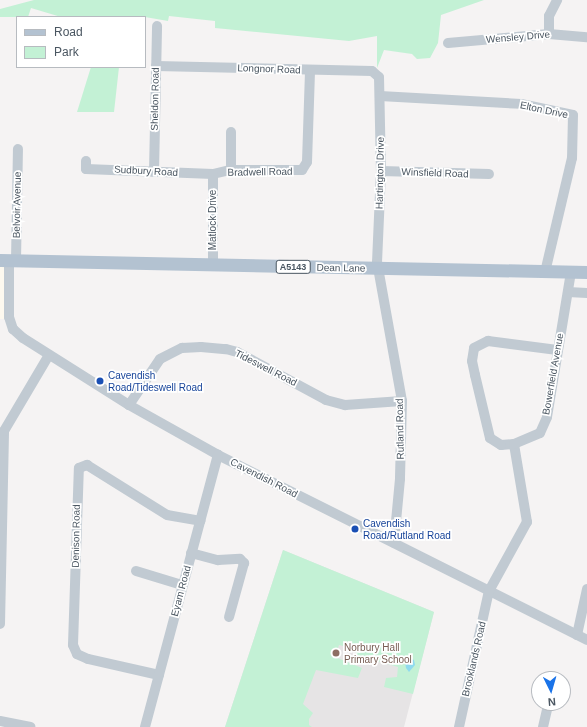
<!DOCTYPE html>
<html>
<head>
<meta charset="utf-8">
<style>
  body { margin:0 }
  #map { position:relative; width:587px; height:727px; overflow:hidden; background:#f5f3f3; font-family:Helvetica,sans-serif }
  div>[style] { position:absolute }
  .commercial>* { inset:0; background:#fdf9ef }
  .education>* { inset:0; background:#e6e4e5 }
  .green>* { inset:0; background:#c3f1d5 }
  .water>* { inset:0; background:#90daee }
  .minor>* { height:10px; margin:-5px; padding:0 5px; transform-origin:5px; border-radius:5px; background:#c1cad2 }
  .major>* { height:13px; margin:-6.5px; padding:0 6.5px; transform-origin:6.5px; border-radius:6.5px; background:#b3c2d1 }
  .dots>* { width:11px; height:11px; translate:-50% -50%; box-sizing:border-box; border:2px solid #fff; border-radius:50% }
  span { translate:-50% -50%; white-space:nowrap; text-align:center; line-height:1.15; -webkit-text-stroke:3.5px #fff; paint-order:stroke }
  .shield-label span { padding:1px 3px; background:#fff; border:1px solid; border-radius:3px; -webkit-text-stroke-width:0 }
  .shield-label { font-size:9px; color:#4a5661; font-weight:700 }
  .street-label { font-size:10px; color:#4a5661 }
  .transit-label { font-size:10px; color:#164399 }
  .left { translate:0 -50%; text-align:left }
  .education-label { font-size:10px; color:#785e54 }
  .legend { position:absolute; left:16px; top:16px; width:130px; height:52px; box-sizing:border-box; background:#fff; border:1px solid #b7bbc0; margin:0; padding:5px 7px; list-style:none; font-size:12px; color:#4a5661 }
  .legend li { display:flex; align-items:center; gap:8px; height:20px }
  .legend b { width:20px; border:1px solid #b7bbc0 }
  .north { position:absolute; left:531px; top:671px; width:40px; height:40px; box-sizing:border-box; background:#fff; border:1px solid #b7bbc0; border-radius:50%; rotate:175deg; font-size:11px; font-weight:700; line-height:16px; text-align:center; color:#4a5661 }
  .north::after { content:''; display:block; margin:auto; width:14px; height:18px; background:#1a73e8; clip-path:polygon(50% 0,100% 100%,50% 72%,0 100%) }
</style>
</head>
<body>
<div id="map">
  <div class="commercial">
    <i style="clip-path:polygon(0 260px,9px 261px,9px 317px,3px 319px,0 319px)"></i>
  </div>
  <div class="education">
    <i style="clip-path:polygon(283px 550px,434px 612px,404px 727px,225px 727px)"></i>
  </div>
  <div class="green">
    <i style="clip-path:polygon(34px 0,484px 0,441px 15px,438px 43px,430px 58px,417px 59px,412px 54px,384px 50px,377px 68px,377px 36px,349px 41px,215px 28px,215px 21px,169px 16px,168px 21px,145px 17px,61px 17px,31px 8px,28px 17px,0 17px,0 9px)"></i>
    <i style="clip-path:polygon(91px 67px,119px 67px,114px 112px,77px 112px)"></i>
    <i style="clip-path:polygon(283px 550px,434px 612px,413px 694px,384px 687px,386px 678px,397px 677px,398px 667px,356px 655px,356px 649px,339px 645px,335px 657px,362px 668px,358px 678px,316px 670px,303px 704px,313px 713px,309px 719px,309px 725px,312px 727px,225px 727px)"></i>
  </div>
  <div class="water">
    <i style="clip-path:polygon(404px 656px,414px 660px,415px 665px,409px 672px,406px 668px)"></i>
  </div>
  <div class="minor">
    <i style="left:549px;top:34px;width:18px;rotate:-90deg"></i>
    <i style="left:549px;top:16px;width:18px;rotate:-63deg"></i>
    <i style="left:448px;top:43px;width:101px;rotate:-5.1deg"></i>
    <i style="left:549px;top:34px;width:38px;rotate:5deg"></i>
    <i style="left:156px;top:66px;width:216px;rotate:1.3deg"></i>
    <i style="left:372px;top:71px;width:9px;rotate:41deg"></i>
    <i style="left:379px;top:77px;width:94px;rotate:88.8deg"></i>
    <i style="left:381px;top:171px;width:91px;rotate:92.5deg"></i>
    <i style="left:377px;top:262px;width:141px;rotate:79.8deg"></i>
    <i style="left:402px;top:401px;width:78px;rotate:91.5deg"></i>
    <i style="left:400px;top:479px;width:64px;rotate:95.4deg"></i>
    <i style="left:380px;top:96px;width:141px;rotate:3.2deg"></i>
    <i style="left:521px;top:104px;width:53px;rotate:11.9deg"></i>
    <i style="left:573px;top:115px;width:43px;rotate:91.3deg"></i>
    <i style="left:572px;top:158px;width:117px;rotate:103.3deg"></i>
    <i style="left:86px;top:161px;width:8px;rotate:90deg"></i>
    <i style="left:86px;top:169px;width:127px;rotate:2.3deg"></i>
    <i style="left:213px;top:174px;width:18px;rotate:-13deg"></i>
    <i style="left:231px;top:170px;width:71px"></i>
    <i style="left:302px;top:170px;width:9px;rotate:-58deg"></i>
    <i style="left:307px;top:162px;width:91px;rotate:-88.1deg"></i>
    <i style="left:231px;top:170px;width:38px;rotate:-90deg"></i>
    <i style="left:381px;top:171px;width:108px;rotate:1.6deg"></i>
    <i style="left:154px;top:172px;width:146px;rotate:-88.8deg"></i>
    <i style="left:213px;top:174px;width:91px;rotate:90deg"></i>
    <i style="left:9px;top:261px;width:56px;rotate:90deg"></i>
    <i style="left:9px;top:317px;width:13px;rotate:72deg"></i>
    <i style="left:13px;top:329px;width:13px;rotate:42deg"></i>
    <i style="left:23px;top:338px;width:125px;rotate:32.3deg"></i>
    <i style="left:129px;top:405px;width:102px;rotate:29.3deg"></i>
    <i style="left:218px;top:455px;width:413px;rotate:26.6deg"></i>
    <i style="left:16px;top:261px;width:112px;rotate:-89deg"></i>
    <i style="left:568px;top:292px;width:19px;rotate:3deg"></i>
    <i style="left:129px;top:405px;width:55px;rotate:-56deg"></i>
    <i style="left:160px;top:359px;width:25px;rotate:-27deg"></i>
    <i style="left:182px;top:348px;width:19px;rotate:-3deg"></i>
    <i style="left:201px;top:347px;width:25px;rotate:5deg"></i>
    <i style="left:226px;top:349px;width:11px;rotate:15deg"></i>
    <i style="left:237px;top:352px;width:101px;rotate:28.3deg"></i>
    <i style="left:326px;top:400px;width:20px;rotate:15deg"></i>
    <i style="left:345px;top:405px;width:57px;rotate:-4deg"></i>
    <i style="left:514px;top:444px;width:13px;rotate:176deg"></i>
    <i style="left:501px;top:445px;width:13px;rotate:-148deg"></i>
    <i style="left:490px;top:438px;width:65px;rotate:-103.4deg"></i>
    <i style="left:475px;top:375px;width:14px;rotate:-102deg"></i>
    <i style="left:472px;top:361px;width:13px;rotate:-81deg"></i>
    <i style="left:474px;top:348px;width:16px;rotate:-27deg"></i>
    <i style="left:488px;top:341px;width:70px;rotate:7.4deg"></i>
    <i style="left:191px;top:553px;width:28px;rotate:15deg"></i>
    <i style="left:218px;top:560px;width:22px;rotate:-3deg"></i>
    <i style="left:240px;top:559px;width:6px;rotate:45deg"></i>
    <i style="left:244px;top:563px;width:56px;rotate:105.5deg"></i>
    <i style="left:136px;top:571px;width:48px;rotate:16.9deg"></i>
    <i style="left:0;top:624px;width:193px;rotate:-88.8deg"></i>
    <i style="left:4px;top:431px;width:88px;rotate:-59.4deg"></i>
    <i style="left:577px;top:635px;width:47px;rotate:-77.7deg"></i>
    <i style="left:159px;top:675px;width:73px;rotate:-167.3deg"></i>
    <i style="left:88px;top:659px;width:12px;rotate:-156deg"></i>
    <i style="left:77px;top:654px;width:10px;rotate:-114deg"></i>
    <i style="left:73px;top:645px;width:177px;rotate:-88.1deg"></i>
    <i style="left:79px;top:468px;width:9px;rotate:-21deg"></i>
    <i style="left:87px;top:465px;width:94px;rotate:32deg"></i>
    <i style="left:167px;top:515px;width:34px;rotate:10deg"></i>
    <i style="left:0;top:721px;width:31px;rotate:11deg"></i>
    <i style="left:145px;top:727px;width:282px;rotate:-75deg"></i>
    <i style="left:459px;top:727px;width:139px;rotate:-77.6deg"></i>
    <i style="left:489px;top:591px;width:79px;rotate:-61.2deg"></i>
    <i style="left:527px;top:522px;width:79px;rotate:-99.5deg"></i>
    <i style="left:514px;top:444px;width:28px;rotate:-23deg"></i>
    <i style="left:540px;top:433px;width:17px;rotate:-66deg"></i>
    <i style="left:547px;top:417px;width:147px;rotate:-80.6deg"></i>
    <i style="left:543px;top:727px;width:22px;rotate:-77deg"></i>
  </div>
  <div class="major">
    <i style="left:0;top:260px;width:587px;rotate:1.17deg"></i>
  </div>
  <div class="dots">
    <i style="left:100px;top:381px;background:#1a4fb4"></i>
    <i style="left:355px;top:529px;background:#1a4fb4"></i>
    <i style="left:336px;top:653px;background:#8d6e63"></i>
  </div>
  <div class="shield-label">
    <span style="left:293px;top:267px">A5143</span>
  </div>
  <div class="street-label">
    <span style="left:518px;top:37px;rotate:-5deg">Wensley Drive</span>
    <span style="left:269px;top:69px;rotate:2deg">Longnor Road</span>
    <span style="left:155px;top:99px;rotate:-89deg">Sheldon Road</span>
    <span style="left:544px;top:110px;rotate:12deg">Elton Drive</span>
    <span style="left:146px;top:171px;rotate:3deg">Sudbury Road</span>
    <span style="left:260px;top:172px;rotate:-1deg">Bradwell Road</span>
    <span style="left:380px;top:173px;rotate:-89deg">Hartington Drive</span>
    <span style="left:435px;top:173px;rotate:2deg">Winsfield Road</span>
    <span style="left:17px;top:205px;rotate:-89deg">Belvoir Avenue</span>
    <span style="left:213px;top:220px;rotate:-90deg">Matlock Drive</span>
    <span style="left:341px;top:268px;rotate:1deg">Dean Lane</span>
    <span style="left:266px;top:368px;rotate:27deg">Tideswell Road</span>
    <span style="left:553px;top:374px;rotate:-80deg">Bowerfield Avenue</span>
    <span style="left:400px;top:429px;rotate:-91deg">Rutland Road</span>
    <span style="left:264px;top:478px;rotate:27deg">Cavendish Road</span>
    <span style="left:76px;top:536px;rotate:-89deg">Denison Road</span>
    <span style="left:181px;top:591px;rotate:-75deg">Eyam Road</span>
    <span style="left:474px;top:659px;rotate:-77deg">Brooklands Road</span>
  </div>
  <div class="transit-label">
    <span class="left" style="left:108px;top:381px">Cavendish<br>Road/Tideswell Road</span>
    <span class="left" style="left:363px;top:529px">Cavendish<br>Road/Rutland Road</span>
  </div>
  <div class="education-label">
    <span class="left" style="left:344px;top:653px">Norbury Hall<br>Primary School</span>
  </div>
  <ul class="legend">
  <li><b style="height:5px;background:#b3c2d1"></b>Road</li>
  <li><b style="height:11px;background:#c3f1d5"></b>Park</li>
  </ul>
  <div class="north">N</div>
</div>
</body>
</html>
